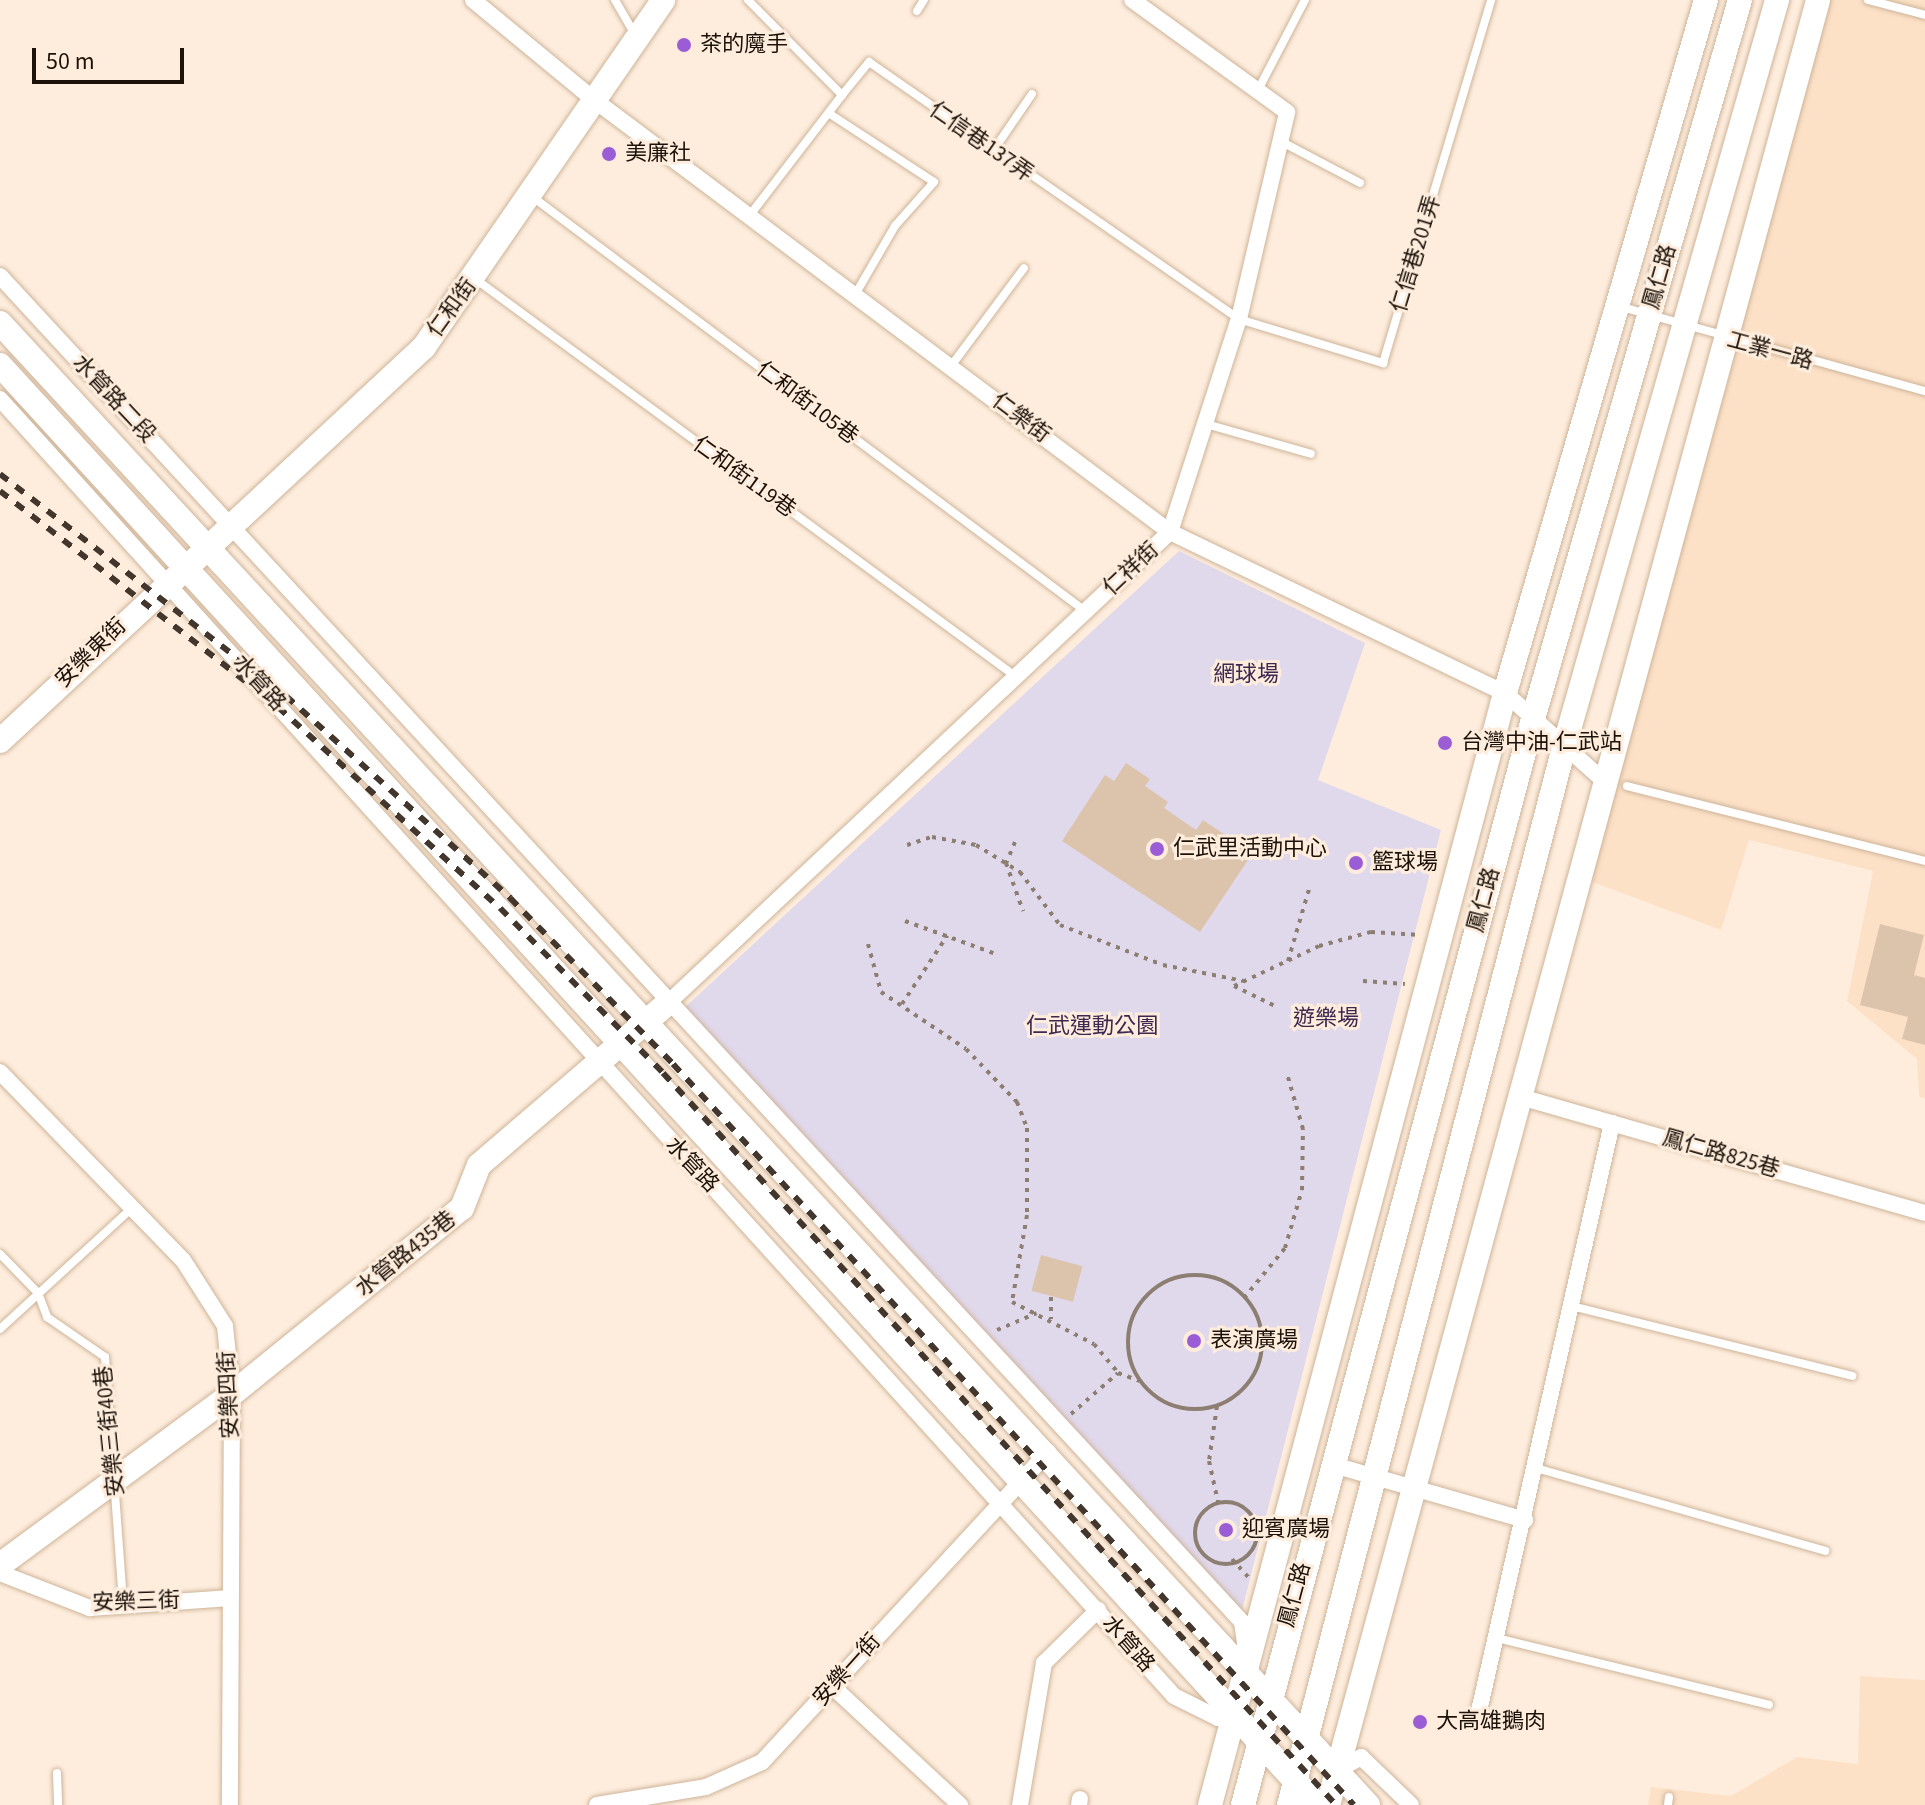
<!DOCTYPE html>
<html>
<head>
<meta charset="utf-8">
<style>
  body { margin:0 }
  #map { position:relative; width:1925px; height:1805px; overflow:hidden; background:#feeddd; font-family:"Source Sans 3","Noto Sans TC",sans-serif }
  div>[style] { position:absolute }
  .built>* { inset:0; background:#fce1c7 }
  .green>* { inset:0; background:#e0d8eb }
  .building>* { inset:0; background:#dcc4ac; transform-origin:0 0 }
  .path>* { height:4px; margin-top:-2px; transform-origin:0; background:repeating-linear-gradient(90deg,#8c7f72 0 4px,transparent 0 10px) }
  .path>.ring { margin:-2px; padding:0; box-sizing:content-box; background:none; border:4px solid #8c7f72; border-radius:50% }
  .roads { filter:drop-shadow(0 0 2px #ceb499) drop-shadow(0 0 2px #ceb499) }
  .lane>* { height:8px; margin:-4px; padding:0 4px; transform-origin:4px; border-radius:4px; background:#fff }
  .street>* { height:16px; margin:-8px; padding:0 8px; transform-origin:8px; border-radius:8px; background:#fff }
  .secondary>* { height:24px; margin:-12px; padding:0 12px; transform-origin:12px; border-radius:12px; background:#fff }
  .rail>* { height:6px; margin-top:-3px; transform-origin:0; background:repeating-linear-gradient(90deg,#43372d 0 10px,transparent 0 20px) }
  .dots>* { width:22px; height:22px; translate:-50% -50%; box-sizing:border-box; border:4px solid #feeddd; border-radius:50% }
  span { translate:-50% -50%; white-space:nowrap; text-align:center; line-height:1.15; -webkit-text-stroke:6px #feeddd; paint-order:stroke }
  .poi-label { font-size:22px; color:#1c1209 }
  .left { translate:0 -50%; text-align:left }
  .street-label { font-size:22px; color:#1c1209 }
  .park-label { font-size:22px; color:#3c2850 }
  .scale { position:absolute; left:32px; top:48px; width:152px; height:36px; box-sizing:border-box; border:4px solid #1c1209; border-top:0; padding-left:10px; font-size:24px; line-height:28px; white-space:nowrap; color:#1c1209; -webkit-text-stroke:6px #feeddd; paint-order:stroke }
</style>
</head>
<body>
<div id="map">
  <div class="built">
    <i style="clip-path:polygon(1826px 0,1925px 0,1925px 1099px,1919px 1096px,1917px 1059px,1847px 1001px,1873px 871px,1749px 840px,1721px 930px,1587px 880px)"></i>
    <i style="clip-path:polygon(1860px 1676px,1925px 1680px,1925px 1805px,1648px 1805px,1651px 1787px,1731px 1796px,1797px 1757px,1858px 1764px)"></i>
  </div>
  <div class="green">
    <i style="clip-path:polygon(1179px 551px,1365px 643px,1318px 780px,1441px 830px,1239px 1622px,682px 1010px)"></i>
  </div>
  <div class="building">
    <i style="clip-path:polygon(1126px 763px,1150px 779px,1145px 786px,1168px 802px,1164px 808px,1196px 830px,1203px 820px,1240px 845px,1248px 860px,1200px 932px,1062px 841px,1105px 775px,1114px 781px)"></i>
    <i style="clip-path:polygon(1880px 924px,1924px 935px,1914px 975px,1925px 978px,1925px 1045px,1902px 1039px,1908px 1017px,1860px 1005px)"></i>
    <i style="left:1041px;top:1255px;width:43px;height:37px;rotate:15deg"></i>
  </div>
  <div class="path">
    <i style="left:1015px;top:842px;width:23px;rotate:113deg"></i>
    <i style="left:1006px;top:863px;width:51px;rotate:70.5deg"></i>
    <i style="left:907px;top:845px;width:26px;rotate:-18deg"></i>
    <i style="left:932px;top:837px;width:45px;rotate:10.3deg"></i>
    <i style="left:976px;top:845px;width:52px;rotate:31.5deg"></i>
    <i style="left:1020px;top:872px;width:66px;rotate:53deg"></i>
    <i style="left:1060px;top:925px;width:110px;rotate:21.2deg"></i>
    <i style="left:1163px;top:965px;width:83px;rotate:11.2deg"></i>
    <i style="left:905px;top:921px;width:94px;rotate:20deg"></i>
    <i style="left:868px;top:944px;width:50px;rotate:74.8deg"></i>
    <i style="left:881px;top:992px;width:102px;rotate:33.8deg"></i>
    <i style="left:966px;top:1049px;width:74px;rotate:46.1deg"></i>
    <i style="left:1017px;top:1102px;width:28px;rotate:69deg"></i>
    <i style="left:1027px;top:1128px;width:87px;rotate:90deg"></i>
    <i style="left:1027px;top:1215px;width:88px;rotate:99.8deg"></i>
    <i style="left:1012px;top:1302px;width:92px;rotate:27.1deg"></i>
    <i style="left:1094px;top:1344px;width:38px;rotate:50deg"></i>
    <i style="left:1118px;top:1373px;width:23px;rotate:20deg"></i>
    <i style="left:1288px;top:961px;width:75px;rotate:-73.7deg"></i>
    <i style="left:1363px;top:981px;width:42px;rotate:4.1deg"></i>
    <i style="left:1234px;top:986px;width:94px;rotate:-25.2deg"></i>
    <i style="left:1319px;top:946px;width:54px;rotate:-15.1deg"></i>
    <i style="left:1371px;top:932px;width:50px;rotate:3.4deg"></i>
    <i style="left:1234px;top:986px;width:48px;rotate:26deg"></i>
    <i style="left:902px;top:1004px;width:82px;rotate:-56.5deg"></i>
    <i class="ring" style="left:1128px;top:1275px;width:130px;height:130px"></i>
    <i style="left:1051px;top:1297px;width:22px;rotate:90deg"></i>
    <i style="left:1244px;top:1298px;width:65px;rotate:-50.6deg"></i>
    <i style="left:1285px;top:1248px;width:60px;rotate:-73.7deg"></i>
    <i style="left:1302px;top:1190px;width:61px;rotate:-89.1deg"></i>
    <i style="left:1303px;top:1129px;width:57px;rotate:-106.2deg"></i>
    <i style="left:997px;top:1330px;width:43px;rotate:-23deg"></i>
    <i style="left:1217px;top:1406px;width:56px;rotate:98.3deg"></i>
    <i style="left:1209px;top:1461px;width:42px;rotate:77.6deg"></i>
    <i style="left:1071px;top:1414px;width:62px;rotate:-41.1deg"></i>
    <i class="ring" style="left:1195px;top:1502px;width:58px;height:58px"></i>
    <i style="left:1232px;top:1559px;width:25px;rotate:48deg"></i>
  </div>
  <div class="roads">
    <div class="lane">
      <i style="left:615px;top:0;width:39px;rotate:60deg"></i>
      <i style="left:748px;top:0;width:134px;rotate:45.3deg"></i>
      <i style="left:842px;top:95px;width:43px;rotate:-50.7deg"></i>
      <i style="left:869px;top:62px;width:450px;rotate:34.8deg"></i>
      <i style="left:1239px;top:319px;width:151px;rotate:17deg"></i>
      <i style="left:1383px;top:363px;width:379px;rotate:-73.4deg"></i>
      <i style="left:1868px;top:0;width:59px;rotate:14.7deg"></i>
      <i style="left:917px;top:11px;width:13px;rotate:-58deg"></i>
      <i style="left:1259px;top:88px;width:99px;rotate:-62.4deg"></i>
      <i style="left:830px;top:114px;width:124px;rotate:33.2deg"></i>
      <i style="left:934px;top:182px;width:59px;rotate:131.6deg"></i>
      <i style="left:895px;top:226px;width:78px;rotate:120.2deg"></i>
      <i style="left:1282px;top:142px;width:88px;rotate:27.7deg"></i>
      <i style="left:993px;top:151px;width:69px;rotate:-55.6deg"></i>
      <i style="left:530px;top:195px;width:694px;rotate:36.85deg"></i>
      <i style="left:750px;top:215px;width:151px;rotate:-52.5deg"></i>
      <i style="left:474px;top:278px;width:672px;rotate:36.34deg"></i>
      <i style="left:1618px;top:306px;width:319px;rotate:15.5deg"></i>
      <i style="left:951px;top:366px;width:122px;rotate:-53.3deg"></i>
      <i style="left:1206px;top:424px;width:109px;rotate:15.9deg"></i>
      <i style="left:1627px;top:786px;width:307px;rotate:14.1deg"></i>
      <i style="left:0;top:1254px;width:54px;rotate:45.7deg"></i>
      <i style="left:38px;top:1293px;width:26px;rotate:69deg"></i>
      <i style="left:47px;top:1317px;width:70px;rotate:34.6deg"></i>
      <i style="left:105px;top:1357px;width:249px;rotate:85.8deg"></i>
      <i style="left:1572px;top:1306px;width:289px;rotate:14deg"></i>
      <i style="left:0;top:1329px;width:182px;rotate:-42.5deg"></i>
      <i style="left:1536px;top:1468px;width:301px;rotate:16deg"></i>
      <i style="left:1497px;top:1638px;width:280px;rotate:13.8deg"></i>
      <i style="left:57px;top:1773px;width:32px;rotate:88deg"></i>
      <i style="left:1668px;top:1805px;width:8px;rotate:-83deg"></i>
    </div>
    <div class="street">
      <i style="left:473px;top:0;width:156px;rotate:39.5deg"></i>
      <i style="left:593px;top:99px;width:721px;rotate:36.89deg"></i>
      <i style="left:1170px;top:532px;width:372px;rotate:25.7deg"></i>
      <i style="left:1505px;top:693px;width:130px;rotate:41.6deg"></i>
      <i style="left:0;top:276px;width:1831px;rotate:47.3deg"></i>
      <i style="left:1242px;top:1622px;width:30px;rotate:82deg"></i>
      <i style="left:0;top:399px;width:1749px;rotate:47.85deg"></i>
      <i style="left:1174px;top:1696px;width:49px;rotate:26.6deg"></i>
      <i style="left:1218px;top:1718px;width:20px;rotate:-15deg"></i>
      <i style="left:668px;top:1003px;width:688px;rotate:-43.18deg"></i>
      <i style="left:1170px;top:532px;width:224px;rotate:-72.1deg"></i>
      <i style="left:1239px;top:319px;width:212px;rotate:-76.9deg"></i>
      <i style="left:1287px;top:112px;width:191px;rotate:-144.1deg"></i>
      <i style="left:0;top:1072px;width:262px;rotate:45.8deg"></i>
      <i style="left:183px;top:1260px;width:78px;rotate:57.5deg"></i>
      <i style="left:225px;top:1326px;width:68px;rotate:84.1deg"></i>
      <i style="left:232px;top:1394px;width:411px;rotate:90.3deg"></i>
      <i style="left:1517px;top:1096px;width:424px;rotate:16deg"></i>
      <i style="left:1330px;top:1464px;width:203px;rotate:16deg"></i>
      <i style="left:0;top:1573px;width:97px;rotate:21.3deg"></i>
      <i style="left:90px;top:1608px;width:140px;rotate:-4.1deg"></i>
      <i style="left:832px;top:1686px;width:175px;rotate:42.9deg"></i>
      <i style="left:1479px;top:1711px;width:603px;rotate:-77.25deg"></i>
      <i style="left:1336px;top:1771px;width:29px;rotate:-29deg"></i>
      <i style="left:1361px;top:1757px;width:69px;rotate:43.8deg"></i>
      <i style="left:597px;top:1805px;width:110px;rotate:-9.4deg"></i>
      <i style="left:706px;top:1787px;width:61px;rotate:-24.1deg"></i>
      <i style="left:762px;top:1762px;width:422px;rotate:-47.3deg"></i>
      <i style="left:1020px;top:1805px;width:144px;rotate:-80.4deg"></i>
      <i style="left:1044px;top:1663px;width:76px;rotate:-44.5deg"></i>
      <i style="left:1079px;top:1805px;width:6px;rotate:-81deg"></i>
    </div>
    <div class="secondary">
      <i style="left:0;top:323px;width:2017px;rotate:47.29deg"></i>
      <i style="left:0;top:365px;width:1951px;rotate:47.55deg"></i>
      <i style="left:0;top:741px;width:579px;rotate:-42.9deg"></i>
      <i style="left:424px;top:347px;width:421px;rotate:-55.4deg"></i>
      <i style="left:0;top:1565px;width:288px;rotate:-36.4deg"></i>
      <i style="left:232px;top:1394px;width:296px;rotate:-39deg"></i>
      <i style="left:462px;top:1208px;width:46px;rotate:-68.4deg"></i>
      <i style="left:479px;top:1165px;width:249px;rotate:-40.6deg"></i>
      <i style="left:1210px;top:1805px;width:1150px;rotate:-75.14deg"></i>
      <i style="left:1505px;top:693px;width:722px;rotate:-73.83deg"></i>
      <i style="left:1243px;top:1805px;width:1124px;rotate:-75.05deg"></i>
      <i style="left:1533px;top:719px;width:748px;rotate:-73.94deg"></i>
      <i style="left:1289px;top:1805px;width:1093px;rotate:-75.43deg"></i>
      <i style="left:1564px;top:747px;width:777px;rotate:-74.08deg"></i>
      <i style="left:1328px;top:1805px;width:1870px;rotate:-74.81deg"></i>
    </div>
  </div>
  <div class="rail">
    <i style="left:0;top:474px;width:362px;rotate:37.8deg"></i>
    <i style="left:286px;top:696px;width:302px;rotate:42deg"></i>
    <i style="left:510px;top:898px;width:233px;rotate:45.5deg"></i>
    <i style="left:673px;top:1064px;width:1006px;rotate:47.42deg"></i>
    <i style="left:0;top:491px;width:352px;rotate:37.8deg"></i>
    <i style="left:278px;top:707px;width:299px;rotate:42.2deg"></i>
    <i style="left:500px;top:908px;width:232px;rotate:45.3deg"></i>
    <i style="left:663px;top:1073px;width:994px;rotate:47.4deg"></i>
  </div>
  <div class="dots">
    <i style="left:684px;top:45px;background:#9a5dd5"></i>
    <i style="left:609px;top:154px;background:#9a5dd5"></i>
    <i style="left:1445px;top:743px;background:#9a5dd5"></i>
    <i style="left:1157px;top:849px;background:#9a5dd5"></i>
    <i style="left:1356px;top:863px;background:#9a5dd5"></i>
    <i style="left:1194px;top:1341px;background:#9a5dd5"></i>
    <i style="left:1226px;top:1530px;background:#9a5dd5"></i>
    <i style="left:1420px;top:1722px;background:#9a5dd5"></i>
  </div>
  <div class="poi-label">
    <span class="left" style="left:700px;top:45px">茶的魔手</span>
    <span class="left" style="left:625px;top:154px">美廉社</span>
    <span class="left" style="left:1461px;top:743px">台灣中油-仁武站</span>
    <span class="left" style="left:1173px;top:849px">仁武里活動中心</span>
    <span class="left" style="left:1372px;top:863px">籃球場</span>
    <span class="left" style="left:1210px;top:1341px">表演廣場</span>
    <span class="left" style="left:1242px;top:1530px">迎賓廣場</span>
    <span class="left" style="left:1436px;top:1722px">大高雄鵝肉</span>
  </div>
  <div class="street-label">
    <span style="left:981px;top:142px;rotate:35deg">仁信巷137弄</span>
    <span style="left:1416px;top:254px;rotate:-73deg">仁信巷201弄</span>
    <span style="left:1660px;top:277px;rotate:-74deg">鳳仁路</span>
    <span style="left:452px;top:308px;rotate:-54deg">仁和街</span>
    <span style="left:1770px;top:351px;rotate:15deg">工業一路</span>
    <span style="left:114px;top:399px;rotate:47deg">水管路二段</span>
    <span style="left:807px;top:403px;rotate:37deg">仁和街105巷</span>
    <span style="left:1021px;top:418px;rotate:37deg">仁樂街</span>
    <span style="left:744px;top:477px;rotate:36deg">仁和街119巷</span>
    <span style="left:1131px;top:569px;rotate:-43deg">仁祥街</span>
    <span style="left:91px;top:653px;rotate:-44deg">安樂東街</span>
    <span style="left:259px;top:683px;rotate:48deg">水管路</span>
    <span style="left:1484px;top:900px;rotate:-75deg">鳳仁路</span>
    <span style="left:1721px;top:1154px;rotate:16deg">鳳仁路825巷</span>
    <span style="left:692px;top:1165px;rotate:47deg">水管路</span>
    <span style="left:406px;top:1254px;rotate:-39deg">水管路435巷</span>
    <span style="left:229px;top:1395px;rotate:-93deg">安樂四街</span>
    <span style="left:110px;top:1431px;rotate:-96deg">安樂三街40巷</span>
    <span style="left:1295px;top:1595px;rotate:-75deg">鳳仁路</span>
    <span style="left:136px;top:1602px;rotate:-2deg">安樂三街</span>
    <span style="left:1128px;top:1644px;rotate:49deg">水管路</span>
    <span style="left:847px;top:1670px;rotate:-48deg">安樂一街</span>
  </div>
  <div class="park-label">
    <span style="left:1246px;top:675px">網球場</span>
    <span style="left:1326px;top:1019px">遊樂場</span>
    <span style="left:1092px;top:1027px">仁武運動公園</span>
  </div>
  <div class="scale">50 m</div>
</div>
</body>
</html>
